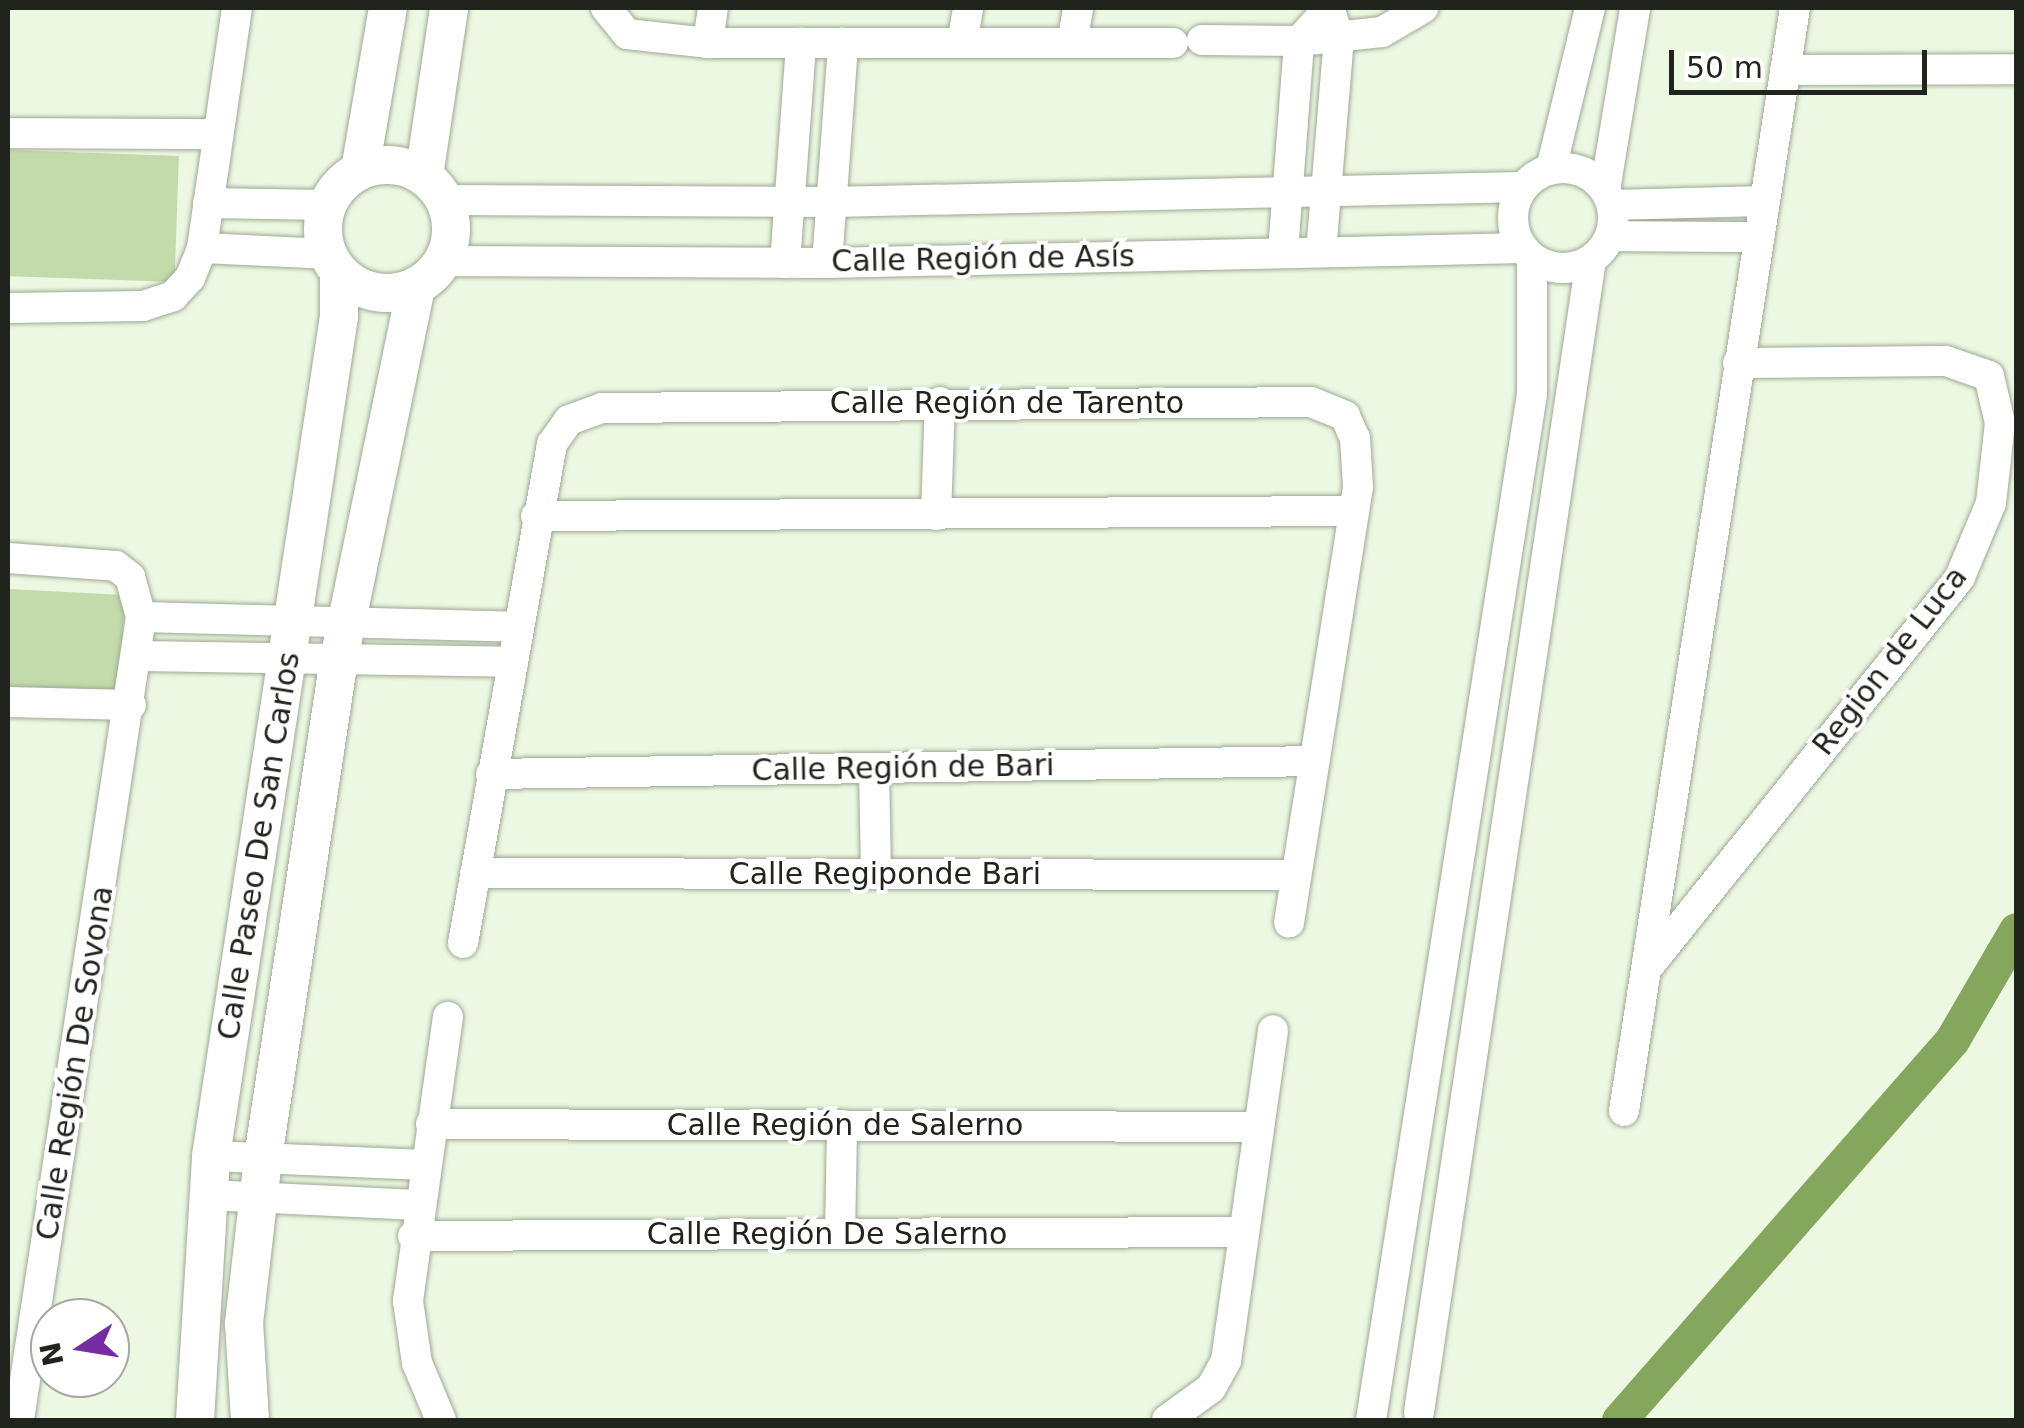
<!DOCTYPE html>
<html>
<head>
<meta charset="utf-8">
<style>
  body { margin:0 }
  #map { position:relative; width:2024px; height:1428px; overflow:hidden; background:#edf8e2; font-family:"DejaVu Sans",sans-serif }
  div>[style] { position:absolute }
  .green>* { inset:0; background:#c3dbab; transform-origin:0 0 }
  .canal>* { height:35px; margin:-17.5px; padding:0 17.5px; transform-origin:17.5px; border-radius:17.5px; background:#84a75d }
  .roads { filter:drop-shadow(0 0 2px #9ea994) drop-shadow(0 0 2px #9ea994) }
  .minor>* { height:30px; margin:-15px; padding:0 15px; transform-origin:15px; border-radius:15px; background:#fff }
  .minor>.ring { margin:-15px; padding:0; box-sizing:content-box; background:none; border:30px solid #fff; border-radius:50% }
  .tertiary>* { height:38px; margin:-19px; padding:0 19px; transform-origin:19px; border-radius:19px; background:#fff }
  .tertiary>.ring { margin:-19px; padding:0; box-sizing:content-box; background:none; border:38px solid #fff; border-radius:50% }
  span { translate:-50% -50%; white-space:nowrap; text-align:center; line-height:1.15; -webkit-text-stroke:8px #fff; paint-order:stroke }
  .street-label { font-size:30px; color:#21241d }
  .frame { position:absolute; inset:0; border:10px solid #21241d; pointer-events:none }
  .north { position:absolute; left:30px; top:1298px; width:100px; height:100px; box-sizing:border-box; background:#fff; border:2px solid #a6a7a5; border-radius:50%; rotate:258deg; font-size:28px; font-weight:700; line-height:40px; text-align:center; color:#21241d }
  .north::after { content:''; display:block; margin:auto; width:35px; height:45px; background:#752da1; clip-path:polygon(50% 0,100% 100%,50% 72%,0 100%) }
  .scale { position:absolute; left:1669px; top:50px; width:258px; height:45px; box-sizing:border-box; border:5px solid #21241d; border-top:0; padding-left:12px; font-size:30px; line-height:35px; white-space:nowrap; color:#21241d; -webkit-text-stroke:8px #fff; paint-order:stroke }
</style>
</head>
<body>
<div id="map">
  <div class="green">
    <i style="left:8px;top:150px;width:171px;height:126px;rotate:2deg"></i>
    <i style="left:8px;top:589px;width:117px;height:100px;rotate:3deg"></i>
  </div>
  <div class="canal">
    <i style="left:1619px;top:1420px;width:505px;rotate:-48.77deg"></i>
    <i style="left:1952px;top:1040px;width:127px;rotate:-59.8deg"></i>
  </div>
  <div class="roads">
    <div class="minor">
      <i style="left:606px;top:8px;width:33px;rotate:51deg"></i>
      <i style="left:627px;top:34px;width:81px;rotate:6.3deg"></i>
      <i style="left:708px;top:43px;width:465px"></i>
      <i style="left:1202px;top:40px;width:97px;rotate:0.6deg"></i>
      <i style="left:1299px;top:41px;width:83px;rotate:-6.2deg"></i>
      <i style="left:1382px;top:32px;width:48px;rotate:-30.3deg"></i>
      <i style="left:708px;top:43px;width:35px;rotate:-82deg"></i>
      <i style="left:962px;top:43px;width:36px;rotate:-80deg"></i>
      <i style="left:1072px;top:43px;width:36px;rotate:-80deg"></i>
      <i style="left:1785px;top:70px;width:231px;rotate:-0.2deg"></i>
      <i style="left:8px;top:133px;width:210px;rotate:0.3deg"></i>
      <i class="ring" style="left:1513px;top:168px;width:70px;height:70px"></i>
      <i style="left:1551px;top:169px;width:166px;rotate:-76.4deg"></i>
      <i style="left:1605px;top:190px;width:184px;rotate:-80.6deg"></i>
      <i style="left:445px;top:200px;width:386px;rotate:0.3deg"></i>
      <i style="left:831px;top:202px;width:692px;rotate:-1.24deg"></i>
      <i style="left:208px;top:203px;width:119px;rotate:1deg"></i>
      <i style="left:1612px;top:205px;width:152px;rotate:-1.5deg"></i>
      <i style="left:1610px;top:236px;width:147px;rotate:0.4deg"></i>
      <i style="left:202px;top:248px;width:125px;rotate:2.7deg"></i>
      <i style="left:1283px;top:251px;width:211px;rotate:-85.6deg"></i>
      <i style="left:1299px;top:41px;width:45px;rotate:-47.7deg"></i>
      <i style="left:1321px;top:252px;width:215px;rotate:-85.2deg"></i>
      <i style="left:1339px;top:38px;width:32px;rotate:-108deg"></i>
      <i style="left:443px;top:261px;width:384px;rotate:0.3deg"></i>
      <i style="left:827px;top:263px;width:696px;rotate:-1.23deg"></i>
      <i style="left:785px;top:263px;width:221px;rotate:-85.8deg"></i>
      <i style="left:827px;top:263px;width:221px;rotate:-85.8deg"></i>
      <i style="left:8px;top:308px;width:135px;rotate:-0.8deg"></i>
      <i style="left:143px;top:306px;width:32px;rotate:-18deg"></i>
      <i style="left:173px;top:296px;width:25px;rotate:-47deg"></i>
      <i style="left:190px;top:278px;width:32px;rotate:-68deg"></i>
      <i style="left:202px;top:248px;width:243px;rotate:-81.7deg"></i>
      <i style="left:936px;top:515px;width:113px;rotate:-88deg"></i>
      <i style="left:536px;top:516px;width:817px;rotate:-0.35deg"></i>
      <i style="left:8px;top:558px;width:108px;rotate:4.2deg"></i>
      <i style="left:116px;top:566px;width:18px;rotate:38deg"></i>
      <i style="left:130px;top:577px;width:41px;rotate:74.6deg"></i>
      <i style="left:141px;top:617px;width:812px;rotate:98.64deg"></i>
      <i style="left:141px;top:617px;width:376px;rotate:1.5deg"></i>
      <i style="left:139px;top:656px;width:372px;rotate:0.9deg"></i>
      <i style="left:8px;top:702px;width:123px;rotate:1.4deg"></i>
      <i style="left:874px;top:768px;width:106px;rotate:88.9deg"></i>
      <i style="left:491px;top:774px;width:823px;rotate:-0.9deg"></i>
      <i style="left:475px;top:873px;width:821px;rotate:0.14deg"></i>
      <i style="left:463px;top:943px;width:507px;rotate:-79.89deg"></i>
      <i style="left:552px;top:444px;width:29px;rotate:-55deg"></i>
      <i style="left:569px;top:420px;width:35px;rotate:-20deg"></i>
      <i style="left:602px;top:408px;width:709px;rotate:-0.48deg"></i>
      <i style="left:1311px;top:402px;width:37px;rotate:22deg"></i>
      <i style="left:1345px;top:416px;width:24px;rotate:66deg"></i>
      <i style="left:1355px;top:438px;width:49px;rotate:86.5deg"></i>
      <i style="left:1358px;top:487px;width:441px;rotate:99deg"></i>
      <i style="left:1648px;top:967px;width:499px;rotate:-51.3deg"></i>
      <i style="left:1960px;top:577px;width:80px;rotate:-67.3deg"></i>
      <i style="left:1991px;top:503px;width:81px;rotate:-83.6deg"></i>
      <i style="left:2000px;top:423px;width:48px;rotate:-103.2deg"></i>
      <i style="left:1989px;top:376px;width:46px;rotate:-160.8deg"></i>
      <i style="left:1946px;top:361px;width:208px;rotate:179.4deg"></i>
      <i style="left:1624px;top:1111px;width:1116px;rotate:-81.19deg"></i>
      <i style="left:431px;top:1124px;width:828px;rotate:0.21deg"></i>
      <i style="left:211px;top:1156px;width:214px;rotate:2.4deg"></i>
      <i style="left:207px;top:1195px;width:211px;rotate:2.7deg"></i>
      <i style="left:840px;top:1234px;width:109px;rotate:-88.9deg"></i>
      <i style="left:413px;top:1236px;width:829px;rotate:-0.28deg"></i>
      <i style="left:1419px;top:1412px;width:1165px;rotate:-81.51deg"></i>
      <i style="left:441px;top:1420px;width:62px;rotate:-112.8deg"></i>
      <i style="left:417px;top:1363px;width:63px;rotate:-98.3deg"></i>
      <i style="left:408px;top:1301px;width:287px;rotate:-82deg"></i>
      <i style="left:1167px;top:1420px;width:54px;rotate:-36deg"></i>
      <i style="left:1211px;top:1388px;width:31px;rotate:-61deg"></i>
      <i style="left:1226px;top:1361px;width:334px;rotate:-81.9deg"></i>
      <i style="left:1371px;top:1420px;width:1039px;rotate:-81.08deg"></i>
      <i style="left:1532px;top:394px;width:136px;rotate:-90deg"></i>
    </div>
    <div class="tertiary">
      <i class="ring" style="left:323px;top:165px;width:90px;height:90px"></i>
      <i style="left:360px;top:170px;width:164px;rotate:-80.2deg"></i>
      <i style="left:424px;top:176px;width:170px;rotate:-81.5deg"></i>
      <i style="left:195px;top:1420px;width:264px;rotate:-86.5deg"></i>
      <i style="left:211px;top:1156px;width:849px;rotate:-81.33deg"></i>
      <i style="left:339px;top:317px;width:44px;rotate:-90deg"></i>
      <i style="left:250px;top:1420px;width:97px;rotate:-93.5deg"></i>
      <i style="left:244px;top:1323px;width:166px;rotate:-83.4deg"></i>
      <i style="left:263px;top:1158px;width:505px;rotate:-81.34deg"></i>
      <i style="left:339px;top:659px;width:381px;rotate:-78.3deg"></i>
    </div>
  </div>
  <div class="street-label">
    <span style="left:983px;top:259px;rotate:-1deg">Calle Región de Asís</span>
    <span style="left:1007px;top:403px">Calle Región de Tarento</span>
    <span style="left:1890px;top:661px;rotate:-52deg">Region de Luca</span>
    <span style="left:903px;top:768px;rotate:-1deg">Calle Región de Bari</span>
    <span style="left:259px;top:846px;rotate:-81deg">Calle Paseo De San Carlos</span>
    <span style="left:885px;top:874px">Calle Regiponde Bari</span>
    <span style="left:75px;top:1063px;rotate:-81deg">Calle Región De Sovona</span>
    <span style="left:845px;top:1125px">Calle Región de Salerno</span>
    <span style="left:827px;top:1234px">Calle Región De Salerno</span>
  </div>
  <div class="frame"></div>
  <div class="north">N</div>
  <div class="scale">50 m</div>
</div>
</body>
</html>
